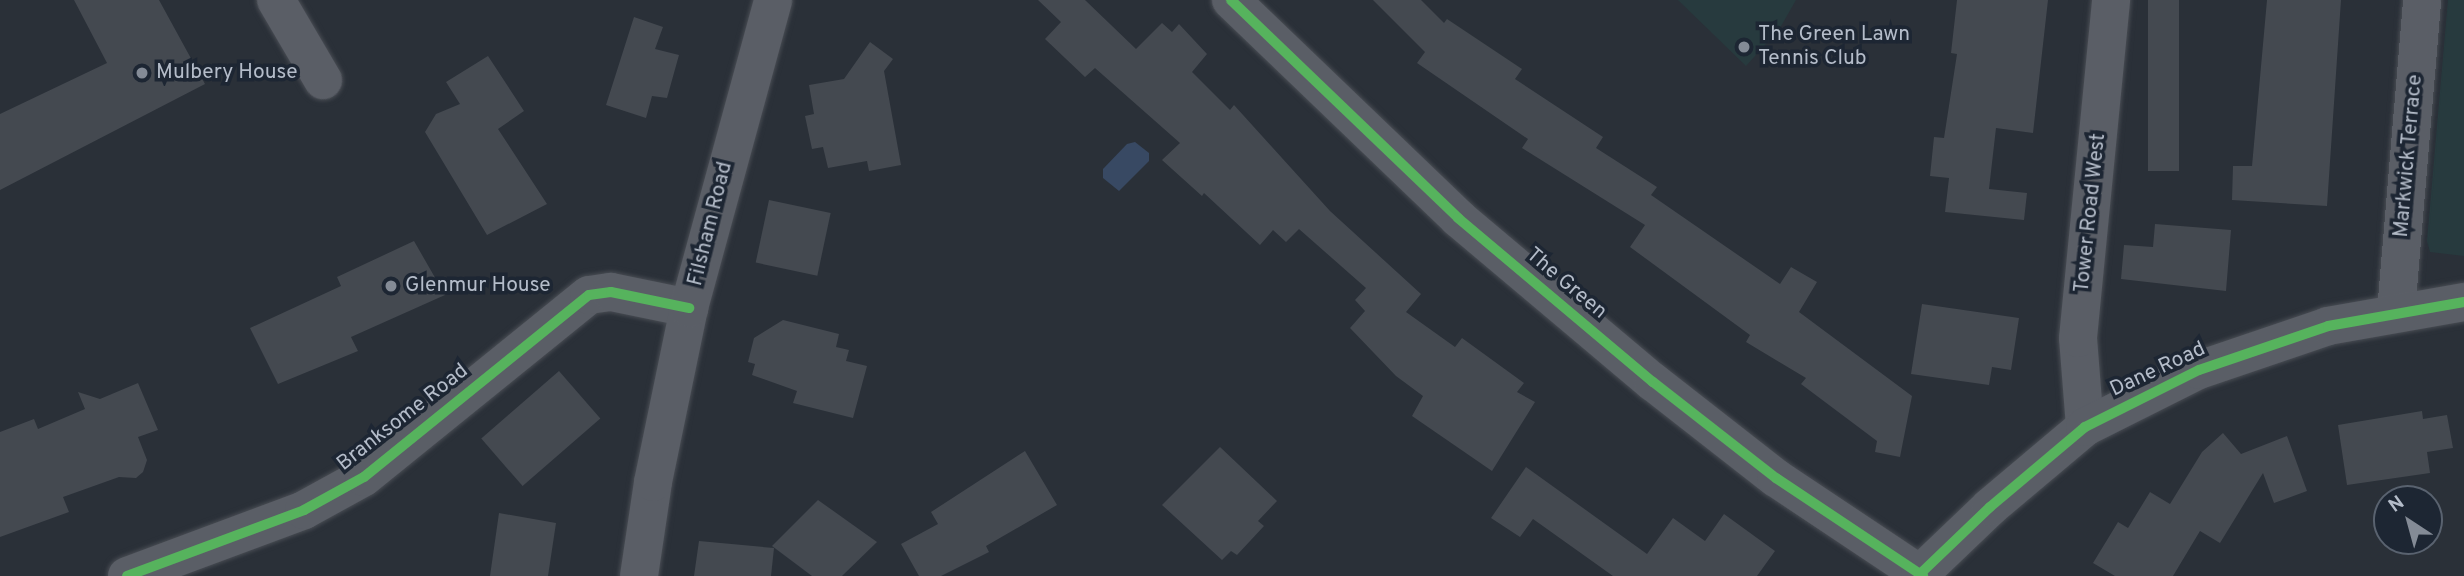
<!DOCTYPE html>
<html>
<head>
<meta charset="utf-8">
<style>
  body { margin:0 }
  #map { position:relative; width:2464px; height:576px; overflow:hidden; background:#2a3038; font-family:Overpass,sans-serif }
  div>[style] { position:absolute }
  .green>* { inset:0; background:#273a3e }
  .water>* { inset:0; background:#384963 }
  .building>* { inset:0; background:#444950; transform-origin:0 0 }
  .roads { filter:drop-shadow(0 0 2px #484c53) drop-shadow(0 0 2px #484c53) }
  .minor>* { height:38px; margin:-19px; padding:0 19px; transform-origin:19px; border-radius:19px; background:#5a5e66 }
  .cycleway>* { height:10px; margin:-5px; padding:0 5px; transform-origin:5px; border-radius:5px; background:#56b35d }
  .dots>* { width:19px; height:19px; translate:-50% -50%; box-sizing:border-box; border:4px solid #1d2633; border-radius:50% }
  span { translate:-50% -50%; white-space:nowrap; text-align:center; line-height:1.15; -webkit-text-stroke:7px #1d2633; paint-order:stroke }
  .poi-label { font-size:21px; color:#b4bcc9 }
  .left { translate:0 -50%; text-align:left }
  .street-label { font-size:21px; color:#b4bcc9 }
  .north { position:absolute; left:2373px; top:485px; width:70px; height:70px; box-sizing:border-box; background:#1d2633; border:2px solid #59626f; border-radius:50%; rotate:324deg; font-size:19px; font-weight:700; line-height:28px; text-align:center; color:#b4bcc9 }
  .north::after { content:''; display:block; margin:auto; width:24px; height:32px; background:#848b96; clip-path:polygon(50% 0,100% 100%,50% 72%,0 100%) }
</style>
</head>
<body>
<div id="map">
  <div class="green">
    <i style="clip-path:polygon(1678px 0,1796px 0,1780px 28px,1746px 66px)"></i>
    <i style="clip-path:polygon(2448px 0,2464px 0,2464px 256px,2430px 252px,2427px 241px)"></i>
  </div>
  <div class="water">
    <i style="clip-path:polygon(1135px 142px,1149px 153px,1149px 161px,1119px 191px,1103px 178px,1103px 169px,1127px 144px)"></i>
  </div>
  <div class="building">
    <i style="clip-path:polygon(74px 0,159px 0,205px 84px,0 190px,0 114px,107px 63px)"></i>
    <i style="clip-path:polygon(1038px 0,1085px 0,1136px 49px,1162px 23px,1172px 32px,1179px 24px,1207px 54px,1192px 72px,1230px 110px,1234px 105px,1330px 211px,1421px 294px,1406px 312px,1455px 347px,1462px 338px,1524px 383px,1517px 392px,1535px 402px,1492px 471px,1412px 416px,1423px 396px,1396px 376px,1350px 328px,1365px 311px,1355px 300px,1366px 288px,1299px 229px,1286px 242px,1273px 230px,1260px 245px,1204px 193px,1202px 196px,1162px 160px,1180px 143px,1095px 68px,1085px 77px,1045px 39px,1061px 22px)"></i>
    <i style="clip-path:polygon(1373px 0,1421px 0,1444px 23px,1447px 19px,1522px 69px,1515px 79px,1603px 137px,1596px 148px,1657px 187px,1651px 195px,1780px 284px,1791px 267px,1817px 282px,1799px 312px,1912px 396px,1900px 457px,1875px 452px,1877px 441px,1801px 384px,1806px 378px,1746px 342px,1750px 335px,1630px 247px,1645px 225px,1522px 148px,1528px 139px,1417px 63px,1425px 52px)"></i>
    <i style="clip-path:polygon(1957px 0,2048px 0,2033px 133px,1996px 128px,1989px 189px,2027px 193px,2024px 220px,1945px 212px,1949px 178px,1930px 176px,1934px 137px,1944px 138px,1957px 54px,1951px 53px)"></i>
    <i style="left:2148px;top:0;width:31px;height:171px"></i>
    <i style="clip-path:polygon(2267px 0,2341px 0,2327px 206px,2232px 200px,2233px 166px,2252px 166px)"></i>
    <i style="clip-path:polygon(634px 17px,663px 27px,655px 49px,679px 55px,667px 98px,652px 96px,646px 118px,606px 105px)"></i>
    <i style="clip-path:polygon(870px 42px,893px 59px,884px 71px,901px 165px,869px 171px,867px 161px,828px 168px,823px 147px,812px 149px,805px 116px,814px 114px,809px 85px,844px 79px)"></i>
    <i style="clip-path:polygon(488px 56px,524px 111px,498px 129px,547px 204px,487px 235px,425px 132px,436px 114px,460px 104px,446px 82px)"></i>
    <i style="left:769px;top:200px;width:63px;height:64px;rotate:12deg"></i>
    <i style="clip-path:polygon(2155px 224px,2231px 230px,2226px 291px,2121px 279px,2124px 245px,2153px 247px)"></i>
    <i style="clip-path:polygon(414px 241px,445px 295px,351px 337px,358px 351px,278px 384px,250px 328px,341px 286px,337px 277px)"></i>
    <i style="clip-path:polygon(1922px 304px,2019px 318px,2011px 370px,1992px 367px,1989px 385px,1911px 374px)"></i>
    <i style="clip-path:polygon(783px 320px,839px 334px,836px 347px,849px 350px,846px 361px,867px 366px,853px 418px,793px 403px,797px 391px,752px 375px,755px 364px,748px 362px,754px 338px)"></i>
    <i style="left:559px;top:371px;width:63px;height:103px;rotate:49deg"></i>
    <i style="clip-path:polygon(138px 383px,158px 430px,138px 437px,147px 460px,143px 472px,136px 478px,119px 477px,63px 497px,69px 512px,0 537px,0 432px,34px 419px,38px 429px,85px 409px,78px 392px,100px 399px)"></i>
    <i style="clip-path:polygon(2422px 411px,2423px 419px,2447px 415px,2453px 448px,2427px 452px,2430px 473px,2347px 485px,2338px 425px)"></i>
    <i style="clip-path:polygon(2223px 433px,2241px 454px,2287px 436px,2307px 491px,2274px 503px,2263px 473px,2220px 543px,2200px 531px,2173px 576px,2115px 576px,2093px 563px,2118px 522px,2128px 528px,2150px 492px,2170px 504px,2202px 452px)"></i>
    <i style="clip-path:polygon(1220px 447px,1277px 501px,1258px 521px,1264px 526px,1237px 555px,1231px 551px,1222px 560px,1162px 505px)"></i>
    <i style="clip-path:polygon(1025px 451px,1057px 505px,986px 546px,989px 552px,941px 576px,919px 576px,901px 544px,938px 524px,931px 512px)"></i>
    <i style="clip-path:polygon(1526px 467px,1647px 554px,1673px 518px,1705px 541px,1724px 514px,1775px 551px,1757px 576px,1613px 576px,1533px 519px,1520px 537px,1491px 518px)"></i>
    <i style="clip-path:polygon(818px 500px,877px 542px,842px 576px,812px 576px,772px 546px)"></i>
    <i style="clip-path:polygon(499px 513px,556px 523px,548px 576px,490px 576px)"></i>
    <i style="clip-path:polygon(699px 541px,774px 548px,771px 576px,694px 576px)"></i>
  </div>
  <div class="roads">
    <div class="minor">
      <i style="left:276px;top:0;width:93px;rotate:59.6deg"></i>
      <i style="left:1231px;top:0;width:315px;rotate:43.8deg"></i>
      <i style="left:1458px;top:218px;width:255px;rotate:40.1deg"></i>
      <i style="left:1653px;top:382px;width:156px;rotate:38deg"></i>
      <i style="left:1776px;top:478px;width:177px;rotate:33.7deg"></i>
      <i style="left:2396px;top:312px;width:313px;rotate:-85.2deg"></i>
      <i style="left:2085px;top:427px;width:89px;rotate:-94.5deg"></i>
      <i style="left:2078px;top:338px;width:340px;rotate:-84.4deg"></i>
      <i style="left:1920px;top:574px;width:97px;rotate:-43.7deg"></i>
      <i style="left:1990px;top:507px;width:124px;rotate:-40.1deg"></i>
      <i style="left:2085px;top:427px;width:127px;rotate:-26.6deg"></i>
      <i style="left:2199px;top:370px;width:136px;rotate:-18.8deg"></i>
      <i style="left:2328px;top:326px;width:138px;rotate:-10deg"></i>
      <i style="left:127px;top:576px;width:189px;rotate:-20.4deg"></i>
      <i style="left:304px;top:510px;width:68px;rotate:-28.8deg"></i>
      <i style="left:364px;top:477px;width:289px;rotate:-39deg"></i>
      <i style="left:589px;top:295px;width:22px;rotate:-8deg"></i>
      <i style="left:611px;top:292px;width:80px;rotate:11.6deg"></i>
      <i style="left:639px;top:576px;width:95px;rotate:-81.5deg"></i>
      <i style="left:653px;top:482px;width:178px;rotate:-78.3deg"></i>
      <i style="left:689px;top:308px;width:319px;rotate:-74.7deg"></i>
    </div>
  </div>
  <div class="cycleway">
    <i style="left:1231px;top:0;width:315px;rotate:43.8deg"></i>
    <i style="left:1458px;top:218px;width:255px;rotate:40.1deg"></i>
    <i style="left:1653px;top:382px;width:156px;rotate:38deg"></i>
    <i style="left:1776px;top:478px;width:177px;rotate:33.7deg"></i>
    <i style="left:1920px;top:574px;width:97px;rotate:-43.7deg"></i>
    <i style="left:1990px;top:507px;width:124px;rotate:-40.1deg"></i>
    <i style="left:2085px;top:427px;width:127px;rotate:-26.6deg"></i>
    <i style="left:2199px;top:370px;width:136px;rotate:-18.8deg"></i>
    <i style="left:2328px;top:326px;width:138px;rotate:-10deg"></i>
    <i style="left:127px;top:576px;width:189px;rotate:-20.4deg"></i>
    <i style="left:304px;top:510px;width:68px;rotate:-28.8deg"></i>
    <i style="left:364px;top:477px;width:289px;rotate:-39deg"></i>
    <i style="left:589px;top:295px;width:22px;rotate:-8deg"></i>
    <i style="left:611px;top:292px;width:80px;rotate:11.6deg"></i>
  </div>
  <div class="dots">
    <i style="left:1744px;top:47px;background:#848b96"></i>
    <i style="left:142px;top:73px;background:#848b96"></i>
    <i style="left:391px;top:286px;background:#848b96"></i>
  </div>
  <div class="poi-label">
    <span class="left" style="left:1758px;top:47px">The Green Lawn<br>Tennis Club</span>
    <span class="left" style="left:156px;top:73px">Mulbery House</span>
    <span class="left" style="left:405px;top:286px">Glenmur House</span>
  </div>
  <div class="street-label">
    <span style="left:2409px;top:156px;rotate:-85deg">Markwick Terrace</span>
    <span style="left:2091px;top:213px;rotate:-84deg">Tower Road West</span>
    <span style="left:711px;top:224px;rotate:-76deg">Filsham Road</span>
    <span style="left:1566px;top:284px;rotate:40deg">The Green</span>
    <span style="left:2158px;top:370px;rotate:-25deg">Dane Road</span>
    <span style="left:403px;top:418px;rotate:-38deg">Branksome Road</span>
  </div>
  <div class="north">N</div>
</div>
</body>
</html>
